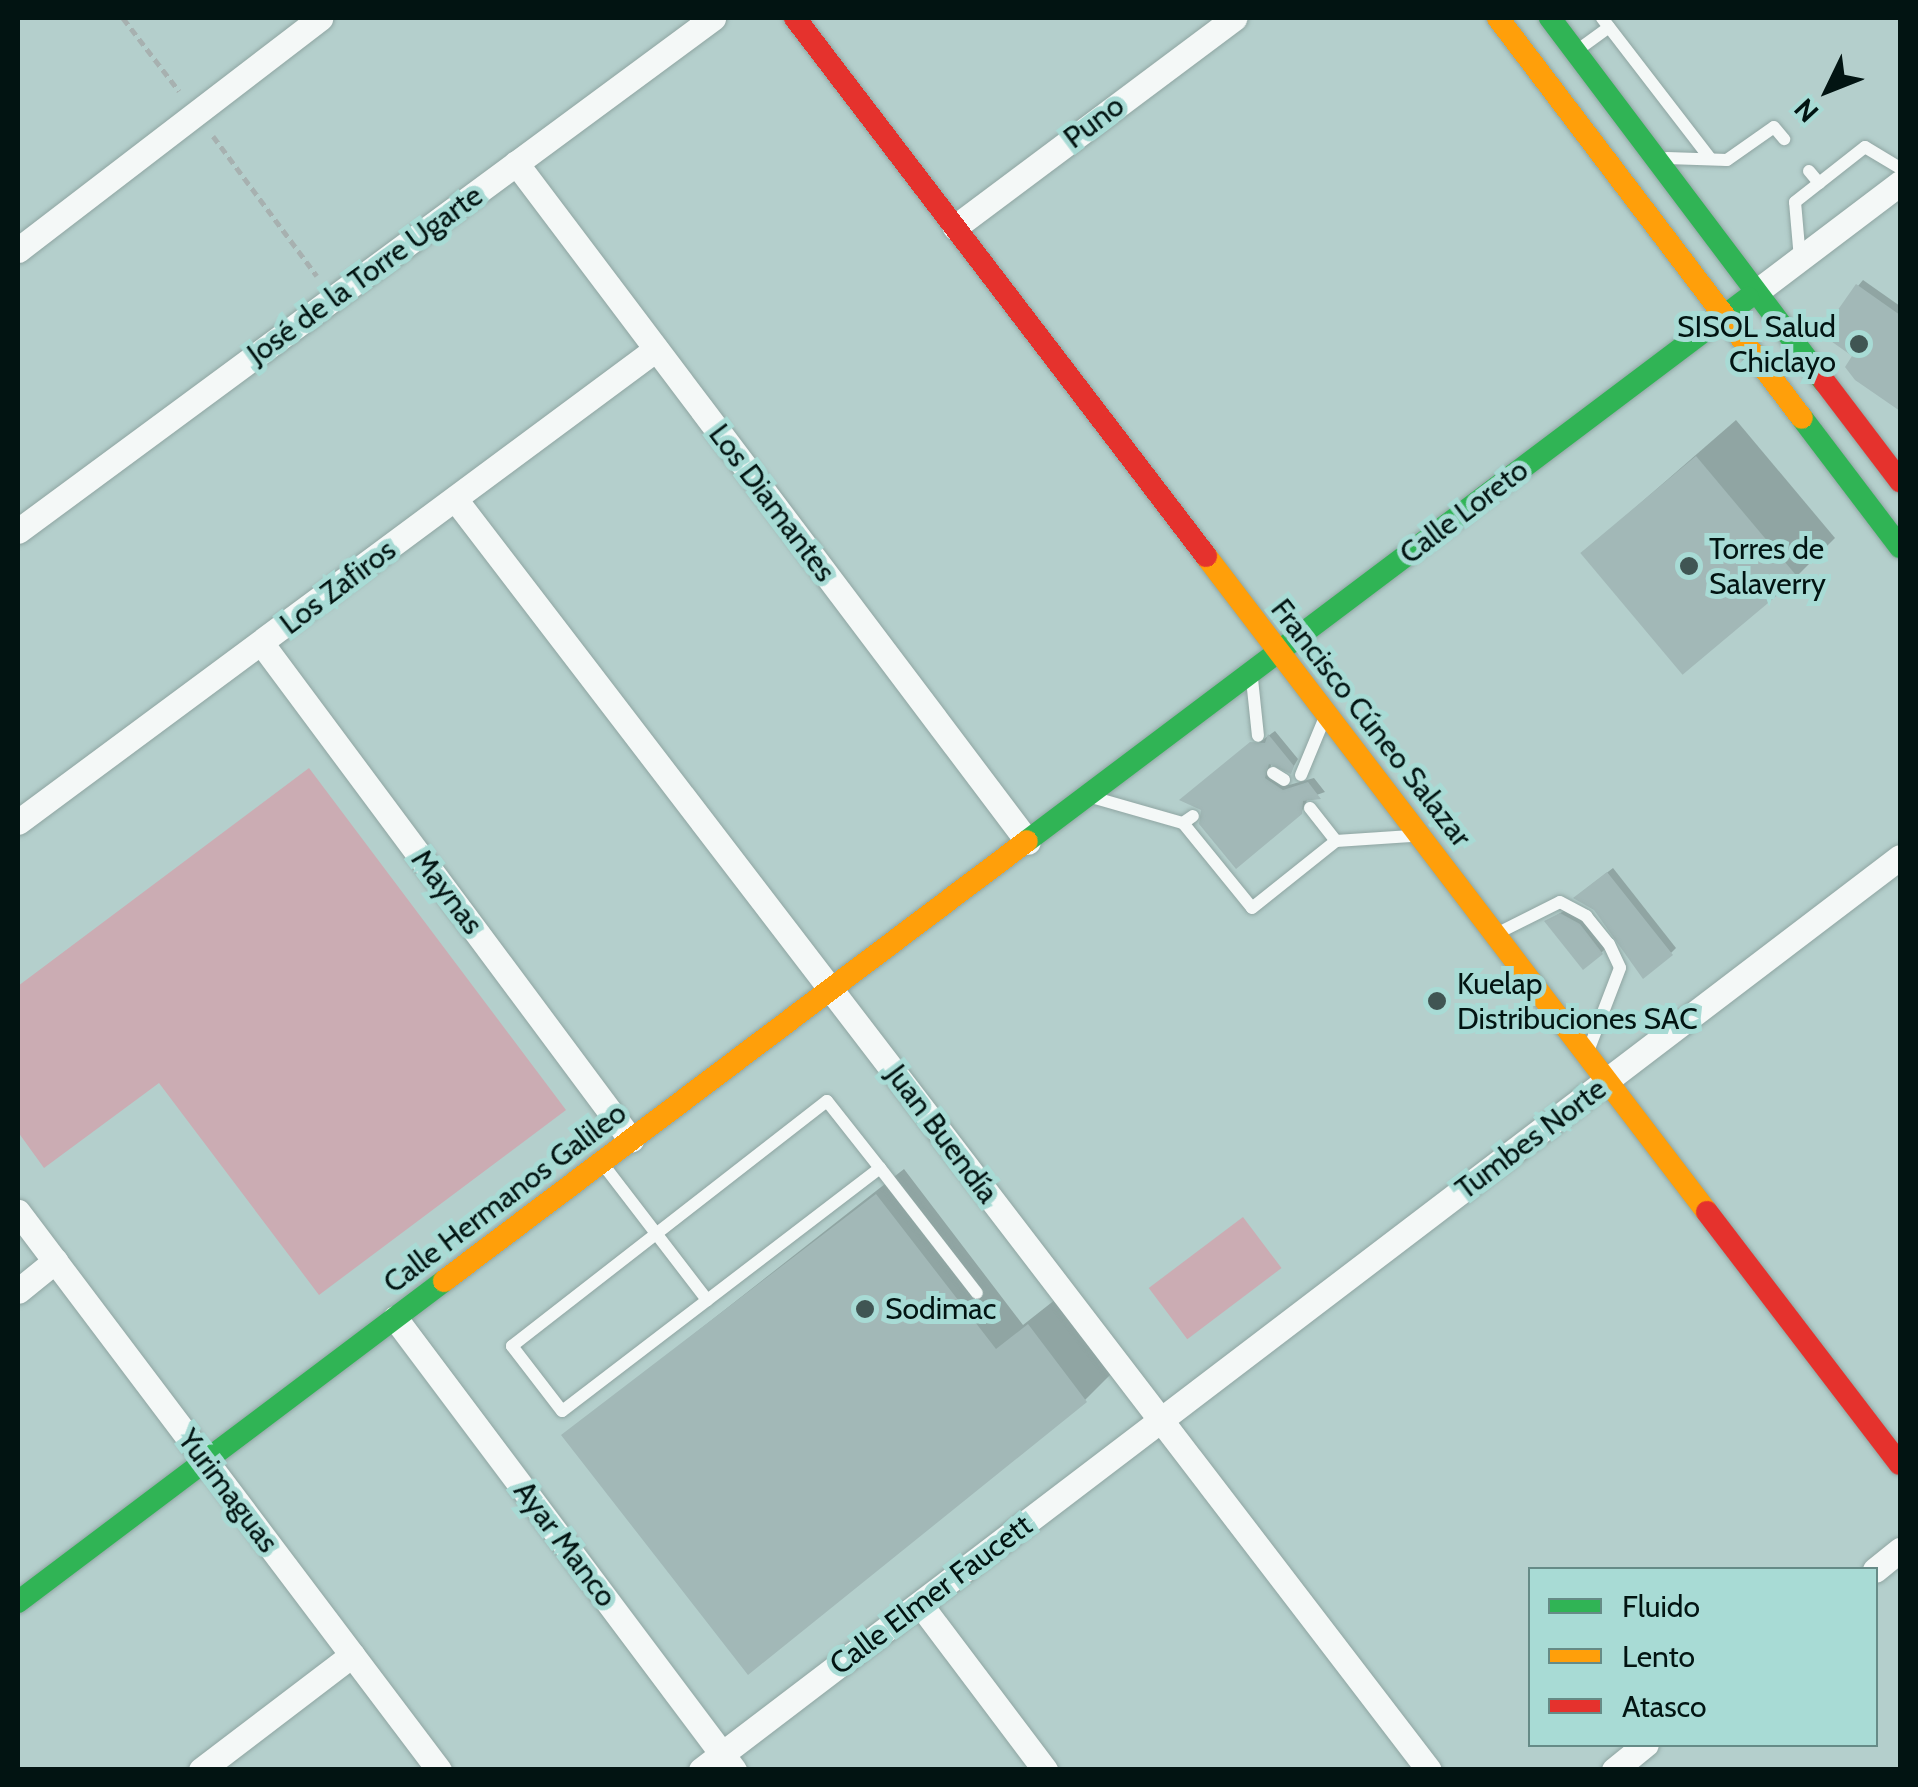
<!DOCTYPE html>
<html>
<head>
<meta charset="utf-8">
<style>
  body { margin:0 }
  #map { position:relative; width:1918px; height:1787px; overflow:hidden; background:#b4cfcc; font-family:Cabin,sans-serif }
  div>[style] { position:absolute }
  .green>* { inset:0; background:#cbacb3; transform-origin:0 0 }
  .shadow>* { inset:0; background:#0003 }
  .building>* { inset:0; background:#a2b8b7; transform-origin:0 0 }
  .path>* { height:5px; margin-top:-2.5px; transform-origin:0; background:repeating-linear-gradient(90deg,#a7b1b0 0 8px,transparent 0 13px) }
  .roads { filter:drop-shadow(0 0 2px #8fa5a2) drop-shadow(0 0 2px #8fa5a2) }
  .lane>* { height:12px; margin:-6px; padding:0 6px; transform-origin:6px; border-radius:6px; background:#f4f8f7 }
  .street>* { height:25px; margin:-12.5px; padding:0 12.5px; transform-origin:12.5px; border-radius:12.5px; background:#f4f8f7 }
  .fast>* { height:22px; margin:-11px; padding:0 11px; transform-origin:11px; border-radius:11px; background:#30b455 }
  .slow>* { height:22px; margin:-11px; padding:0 11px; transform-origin:11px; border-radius:11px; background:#ff9f0a }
  .jam>* { height:22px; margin:-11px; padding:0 11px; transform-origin:11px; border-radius:11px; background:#e5322d }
  .dots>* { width:28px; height:28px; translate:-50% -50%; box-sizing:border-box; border:5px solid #a8dbd5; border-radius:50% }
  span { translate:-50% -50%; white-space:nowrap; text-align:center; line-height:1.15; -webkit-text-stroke:10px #a8dbd5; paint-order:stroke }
  .street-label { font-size:30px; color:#021412 }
  .poi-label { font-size:30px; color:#021412 }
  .right { translate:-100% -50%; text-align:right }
  .left { translate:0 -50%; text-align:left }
  .frame { position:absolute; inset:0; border:20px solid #021412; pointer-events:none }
  .legend { position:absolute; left:1528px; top:1567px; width:350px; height:180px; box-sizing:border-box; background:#a8dbd5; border:2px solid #668b87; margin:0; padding:12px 18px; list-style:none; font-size:30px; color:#021412 }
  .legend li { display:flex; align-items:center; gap:20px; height:50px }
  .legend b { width:50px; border:2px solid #668b87 }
  .north { position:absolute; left:1778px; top:40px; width:100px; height:100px; -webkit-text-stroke:8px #a8dbd5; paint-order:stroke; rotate:227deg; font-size:28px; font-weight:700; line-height:40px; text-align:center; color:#021412 }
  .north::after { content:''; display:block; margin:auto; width:35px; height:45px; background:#021412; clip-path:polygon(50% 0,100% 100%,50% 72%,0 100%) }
</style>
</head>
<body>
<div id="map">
  <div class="green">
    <i style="clip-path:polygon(309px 768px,566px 1110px,319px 1295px,159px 1083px,44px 1168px,18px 1132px,18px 986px)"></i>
    <i style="left:1243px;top:1217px;width:64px;height:118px;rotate:53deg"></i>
  </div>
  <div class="shadow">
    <i style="clip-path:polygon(1863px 280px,1900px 306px,1900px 408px,1857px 379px,1858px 286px)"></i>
    <i style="clip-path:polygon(1736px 420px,1835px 538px,1796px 577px,1583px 553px)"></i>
    <i style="clip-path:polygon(1275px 731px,1298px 759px,1291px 771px,1272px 762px,1269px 772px,1289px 785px,1314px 778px,1325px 792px,1308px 798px,1301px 813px,1203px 808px,1188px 794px)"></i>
    <i style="clip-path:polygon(1613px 868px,1676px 948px,1671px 953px,1582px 892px)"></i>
    <i style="clip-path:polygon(1567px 909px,1585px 919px,1607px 947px,1601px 953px,1547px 921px)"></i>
    <i style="clip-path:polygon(904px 1169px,1023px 1325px,1056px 1299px,1111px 1374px,1085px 1400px,564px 1436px)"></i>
  </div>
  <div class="building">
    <i style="clip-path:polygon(1856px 284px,1900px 315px,1900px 411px,1855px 380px,1845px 367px,1852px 356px,1821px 334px)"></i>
    <i style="left:1696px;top:456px;width:159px;height:151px;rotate:50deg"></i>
    <i style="clip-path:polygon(1268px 734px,1294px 766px,1291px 774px,1269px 764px,1265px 778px,1283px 790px,1308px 782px,1321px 799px,1303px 801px,1302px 814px,1236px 869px,1199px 824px,1201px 810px,1179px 800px,1250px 742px,1265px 743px)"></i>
    <i style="clip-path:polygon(1607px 872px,1673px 955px,1643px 979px,1594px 910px,1573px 898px)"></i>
    <i style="clip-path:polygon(1560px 913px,1580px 924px,1603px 954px,1583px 970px,1544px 921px)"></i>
    <i style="clip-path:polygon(876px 1194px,996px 1349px,1028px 1324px,1087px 1402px,748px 1675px,561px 1435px)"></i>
  </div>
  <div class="path">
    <i style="left:123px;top:18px;width:92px;rotate:52.5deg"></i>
    <i style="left:213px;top:136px;width:174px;rotate:53.4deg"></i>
  </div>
  <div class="roads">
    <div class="lane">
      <i style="left:1602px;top:18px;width:177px;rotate:52.4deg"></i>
      <i style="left:1579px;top:49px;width:37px;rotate:-36deg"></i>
      <i style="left:1667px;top:158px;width:60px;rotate:1.9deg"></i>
      <i style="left:1727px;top:160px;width:57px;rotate:-35.1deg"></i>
      <i style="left:1774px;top:127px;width:16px;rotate:50deg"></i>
      <i style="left:1809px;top:171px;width:16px;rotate:50deg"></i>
      <i style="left:1800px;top:259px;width:57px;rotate:-95deg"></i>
      <i style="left:1795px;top:202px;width:89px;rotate:-38.2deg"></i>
      <i style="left:1865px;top:147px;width:41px;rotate:31deg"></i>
      <i style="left:1252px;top:679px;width:57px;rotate:84deg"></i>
      <i style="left:1273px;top:773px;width:13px;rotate:32deg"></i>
      <i style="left:1301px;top:775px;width:63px;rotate:-67.5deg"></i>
      <i style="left:1095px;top:798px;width:91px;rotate:15.9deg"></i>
      <i style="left:1183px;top:823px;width:12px;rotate:-35deg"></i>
      <i style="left:1310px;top:808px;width:42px;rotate:51.8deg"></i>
      <i style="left:1336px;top:841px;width:75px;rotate:-3.8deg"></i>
      <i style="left:1183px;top:823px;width:109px;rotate:50.9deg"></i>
      <i style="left:1252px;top:908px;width:107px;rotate:-38.6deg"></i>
      <i style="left:1498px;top:933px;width:69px;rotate:-26.6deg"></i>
      <i style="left:1560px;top:902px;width:30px;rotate:28deg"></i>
      <i style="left:1586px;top:916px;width:36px;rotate:51deg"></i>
      <i style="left:1609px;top:944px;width:26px;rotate:65deg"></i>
      <i style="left:1620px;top:968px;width:84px;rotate:111deg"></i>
      <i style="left:602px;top:1163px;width:173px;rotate:52.5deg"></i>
      <i style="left:880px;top:1168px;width:400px;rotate:142.6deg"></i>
      <i style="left:562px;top:1411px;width:82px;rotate:-127.6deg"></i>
      <i style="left:512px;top:1346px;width:399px;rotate:-37.9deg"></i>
      <i style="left:827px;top:1101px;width:85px;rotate:51.7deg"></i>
      <i style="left:880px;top:1168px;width:158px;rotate:52.2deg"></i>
    </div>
    <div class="street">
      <i style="left:516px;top:163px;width:850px;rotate:52.98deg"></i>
      <i style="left:955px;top:227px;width:349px;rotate:-36.8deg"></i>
      <i style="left:18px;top:250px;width:381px;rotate:-37.5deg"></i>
      <i style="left:1756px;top:292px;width:181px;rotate:-37.1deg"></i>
      <i style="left:455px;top:499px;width:1601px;rotate:52.54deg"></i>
      <i style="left:18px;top:531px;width:864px;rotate:-36.43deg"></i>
      <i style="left:262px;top:644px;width:618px;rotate:53.35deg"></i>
      <i style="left:18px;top:822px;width:794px;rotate:-36.55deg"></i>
      <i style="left:18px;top:1212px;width:699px;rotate:52.97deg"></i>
      <i style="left:18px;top:1291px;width:48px;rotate:-39deg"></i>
      <i style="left:395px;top:1318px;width:565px;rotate:53.13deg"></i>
      <i style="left:1875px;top:1570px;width:32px;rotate:-39deg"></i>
      <i style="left:920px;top:1604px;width:208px;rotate:53deg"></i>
      <i style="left:201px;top:1770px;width:190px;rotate:-37.3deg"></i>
      <i style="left:701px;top:1770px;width:1507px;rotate:-37.29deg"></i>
      <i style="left:1614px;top:1770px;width:41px;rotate:-39.1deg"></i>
    </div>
    <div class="fast">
      <i style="left:1550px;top:18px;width:455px;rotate:53deg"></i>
      <i style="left:1802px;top:418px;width:162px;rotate:52.8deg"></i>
      <i style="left:1027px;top:841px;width:903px;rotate:-36.98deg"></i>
      <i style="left:18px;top:1602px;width:533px;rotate:-37deg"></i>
    </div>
    <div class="slow">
      <i style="left:1498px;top:18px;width:502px;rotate:52.77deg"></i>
      <i style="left:1206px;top:556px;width:825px;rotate:52.63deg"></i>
      <i style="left:444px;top:1281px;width:730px;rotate:-37.04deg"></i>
    </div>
    <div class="jam">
      <i style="left:795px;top:18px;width:677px;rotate:52.62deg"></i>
      <i style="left:1824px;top:381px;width:126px;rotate:52.8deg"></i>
      <i style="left:1707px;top:1212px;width:317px;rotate:52.6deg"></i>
    </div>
  </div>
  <div class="dots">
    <i style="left:1859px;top:344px;background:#405553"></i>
    <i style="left:1689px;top:566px;background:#405553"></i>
    <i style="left:1437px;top:1001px;background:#405553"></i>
    <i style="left:865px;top:1309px;background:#405553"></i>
  </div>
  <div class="street-label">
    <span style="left:1094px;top:122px;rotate:-37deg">Puno</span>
    <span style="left:365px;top:275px;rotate:-36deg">José de la Torre Ugarte</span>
    <span style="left:772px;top:503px;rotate:53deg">Los Diamantes</span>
    <span style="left:1464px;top:512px;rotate:-37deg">Calle Loreto</span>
    <span style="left:338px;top:587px;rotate:-37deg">Los Zafiros</span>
    <span style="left:1371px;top:723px;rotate:52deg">Francisco Cúneo Salazar</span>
    <span style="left:447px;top:892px;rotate:53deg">Maynas</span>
    <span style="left:942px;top:1134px;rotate:53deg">Juan Buendía</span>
    <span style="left:1531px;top:1139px;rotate:-37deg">Tumbes Norte</span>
    <span style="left:505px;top:1198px;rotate:-37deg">Calle Hermanos Galileo</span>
    <span style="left:228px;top:1491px;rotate:53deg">Yurimaguas</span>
    <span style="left:565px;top:1544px;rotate:53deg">Ayar Manco</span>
    <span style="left:931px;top:1595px;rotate:-37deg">Calle Elmer Faucett</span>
  </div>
  <div class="poi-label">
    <span class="right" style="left:1836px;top:344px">SISOL Salud<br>Chiclayo</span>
    <span class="left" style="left:1709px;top:566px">Torres de<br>Salaverry</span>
    <span class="left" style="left:1457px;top:1001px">Kuelap<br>Distribuciones SAC</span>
    <span class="left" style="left:885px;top:1309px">Sodimac</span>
  </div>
  <div class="frame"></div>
  <ul class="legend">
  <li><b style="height:12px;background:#30b455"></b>Fluido</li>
  <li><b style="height:12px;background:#ff9f0a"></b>Lento</li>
  <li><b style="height:12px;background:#e5322d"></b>Atasco</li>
  </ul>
  <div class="north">N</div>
</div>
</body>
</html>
